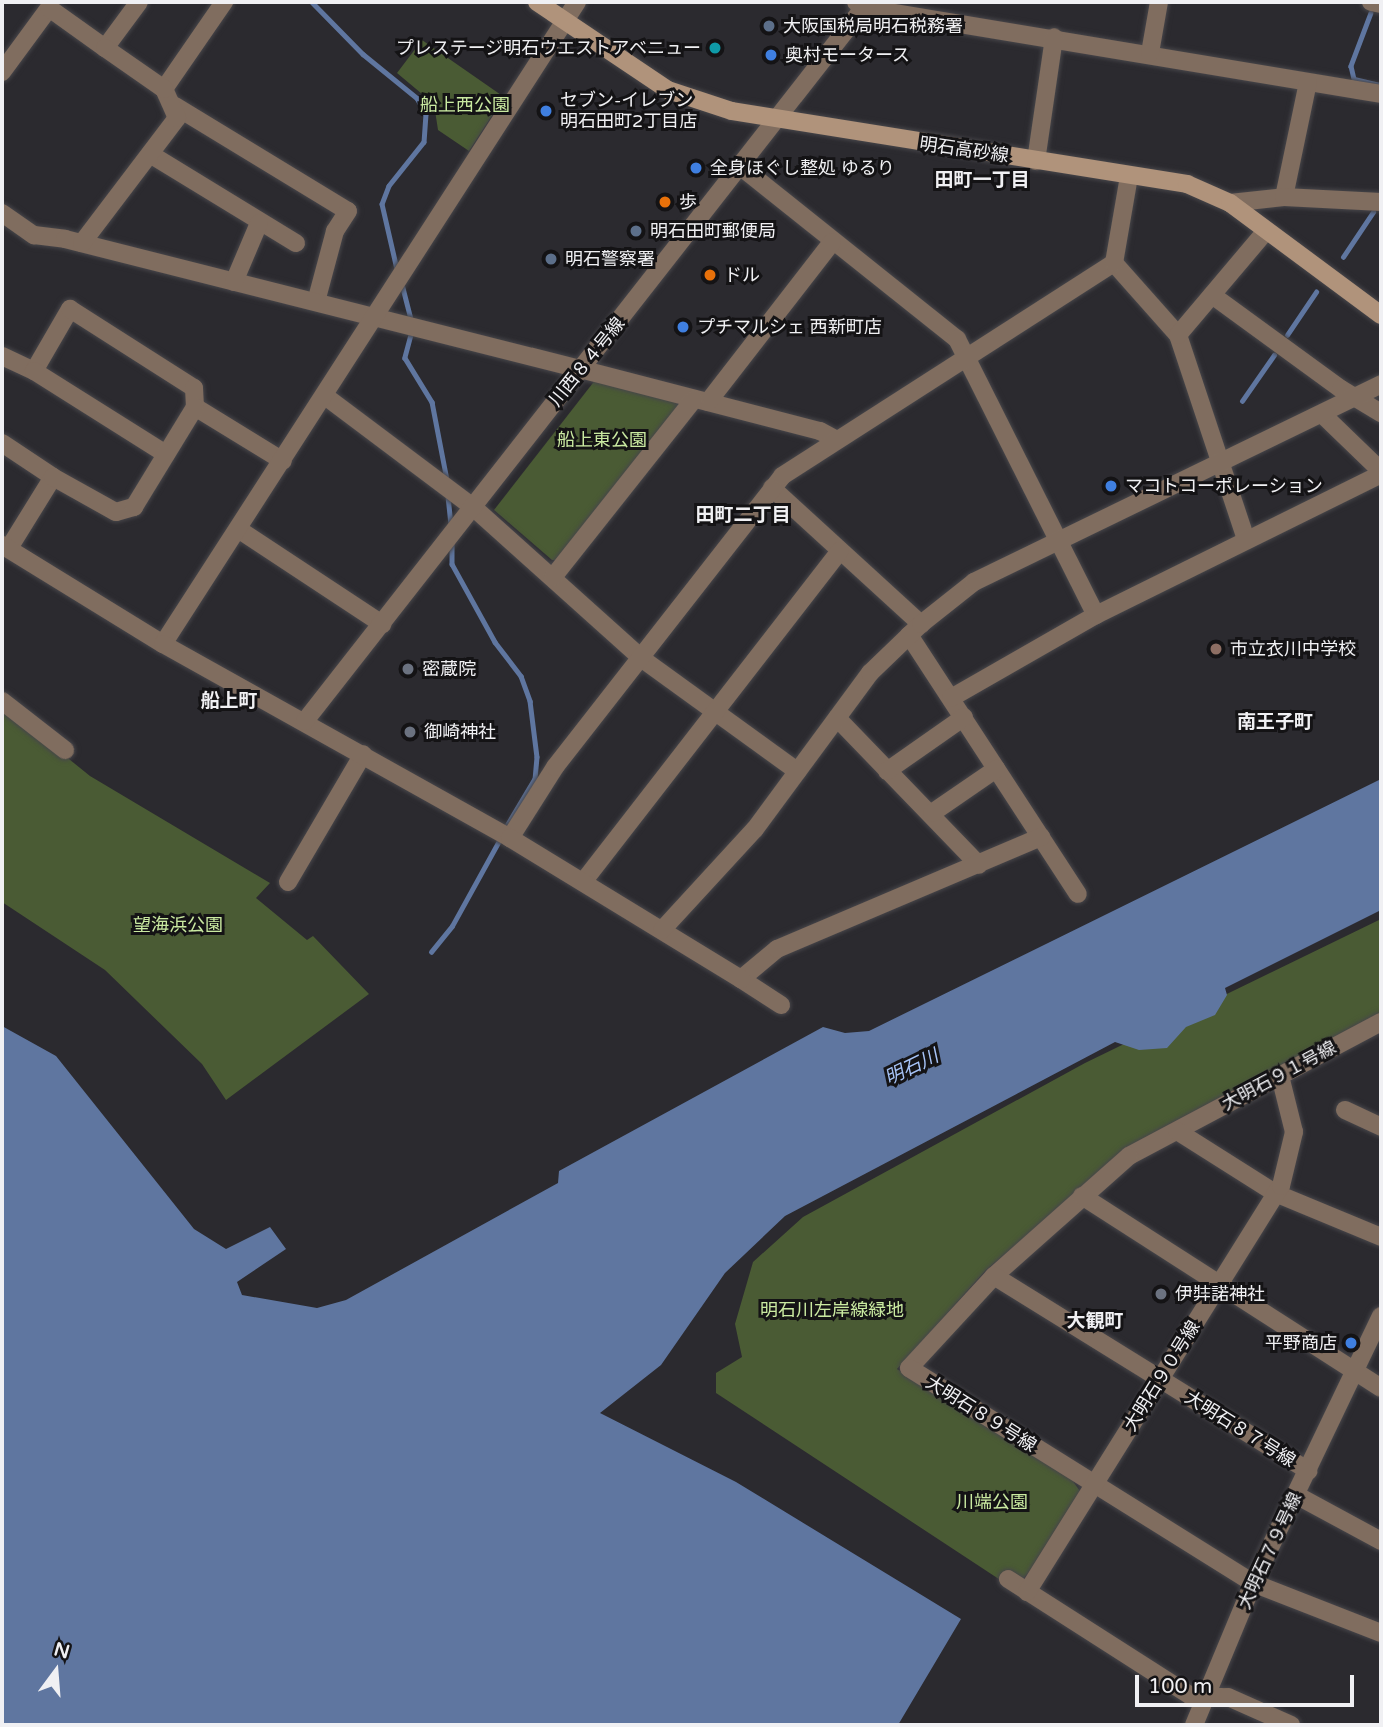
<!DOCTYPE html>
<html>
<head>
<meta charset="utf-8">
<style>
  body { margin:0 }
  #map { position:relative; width:1383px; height:1727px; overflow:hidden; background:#2b2a2f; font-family:"Varela Round","Noto Sans JP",sans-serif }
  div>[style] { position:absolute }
  .green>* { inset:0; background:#4a5b34 }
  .water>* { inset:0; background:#5f76a0 }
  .stream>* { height:4.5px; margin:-2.25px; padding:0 2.25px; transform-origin:2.25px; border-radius:2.25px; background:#5f76a0 }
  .roads { filter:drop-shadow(0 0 2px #47464a) drop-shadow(0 0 2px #47464a) }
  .minor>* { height:18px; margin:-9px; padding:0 9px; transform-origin:9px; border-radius:9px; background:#806d5f }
  .tertiary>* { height:18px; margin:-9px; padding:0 9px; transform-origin:9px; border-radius:9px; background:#806d5f }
  .secondary>* { height:18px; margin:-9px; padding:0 9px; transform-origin:9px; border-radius:9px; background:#b0937b }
  .dots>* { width:19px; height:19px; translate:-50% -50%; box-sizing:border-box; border:4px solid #141315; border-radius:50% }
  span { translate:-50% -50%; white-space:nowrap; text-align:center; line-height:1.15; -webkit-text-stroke:6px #141315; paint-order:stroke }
  .poi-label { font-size:18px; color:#f0f0f3 }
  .left { translate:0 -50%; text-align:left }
  .right { translate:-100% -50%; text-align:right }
  .park-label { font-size:18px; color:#caeaa1 }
  .street-label { font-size:18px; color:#f0f0f3 }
  .neighbourhood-label { font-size:19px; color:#f0f0f3; font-weight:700 }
  .water-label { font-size:19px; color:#a7c4f8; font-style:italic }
  .frame { position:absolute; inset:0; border:4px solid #f0f0f3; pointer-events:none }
  .north { position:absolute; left:21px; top:1636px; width:70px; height:70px; -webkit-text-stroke:5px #141315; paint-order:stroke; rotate:16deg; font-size:19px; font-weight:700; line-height:28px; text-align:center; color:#f0f0f3 }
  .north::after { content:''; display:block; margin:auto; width:24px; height:32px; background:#f0f0f3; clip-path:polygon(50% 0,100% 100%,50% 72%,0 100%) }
  .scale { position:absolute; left:1135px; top:1675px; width:219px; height:32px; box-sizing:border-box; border:4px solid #f0f0f3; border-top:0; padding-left:9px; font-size:21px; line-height:24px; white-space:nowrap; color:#f0f0f3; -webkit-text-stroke:5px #141315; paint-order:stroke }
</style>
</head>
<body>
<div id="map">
  <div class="green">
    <i style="clip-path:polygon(422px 40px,504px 97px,469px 151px,438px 130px,434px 104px,397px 73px)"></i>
    <i style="clip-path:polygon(596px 379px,680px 401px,679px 411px,560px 560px,552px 560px,494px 510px)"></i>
    <i style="clip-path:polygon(2px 705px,90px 776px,270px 883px,256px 898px,307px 940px,313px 936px,369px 994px,226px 1100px,202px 1064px,105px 970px,2px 902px)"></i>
    <i style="clip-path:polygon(1381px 919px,1381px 1015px,1077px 1193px,986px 1270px,897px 1369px,1072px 1480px,1080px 1491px,1036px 1564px,1014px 1589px,716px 1393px,716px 1373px,742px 1357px,735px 1324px,753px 1262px,803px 1217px,1085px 1063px)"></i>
  </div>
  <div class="water">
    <i style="clip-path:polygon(1381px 779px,1381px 910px,1225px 988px,1227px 995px,1215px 1015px,1186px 1027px,1167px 1048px,1139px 1050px,1115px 1042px,785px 1216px,725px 1273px,661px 1365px,600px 1413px,736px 1482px,961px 1619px,898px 1725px,2px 1725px,2px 1026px,56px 1056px,194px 1229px,226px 1249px,270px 1227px,286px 1249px,237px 1282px,242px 1295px,317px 1308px,346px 1300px,558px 1183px,559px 1171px,823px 1027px,845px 1033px,869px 1031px)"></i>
  </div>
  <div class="stream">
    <i style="left:312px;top:2px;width:73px;rotate:45.6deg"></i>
    <i style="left:363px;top:54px;width:70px;rotate:39.2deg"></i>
    <i style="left:417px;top:98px;width:18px;rotate:61deg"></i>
    <i style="left:426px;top:114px;width:28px;rotate:94deg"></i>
    <i style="left:424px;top:142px;width:56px;rotate:128.5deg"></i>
    <i style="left:389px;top:186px;width:19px;rotate:111deg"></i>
    <i style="left:382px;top:204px;width:67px;rotate:77deg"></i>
    <i style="left:1371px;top:13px;width:57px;rotate:110.7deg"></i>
    <i style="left:1351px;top:66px;width:13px;rotate:77deg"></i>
    <i style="left:1354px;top:79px;width:28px;rotate:13deg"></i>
    <i style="left:1343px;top:257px;width:54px;rotate:-56.3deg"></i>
    <i style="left:402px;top:284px;width:40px;rotate:75.6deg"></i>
    <i style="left:412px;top:331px;width:28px;rotate:105deg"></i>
    <i style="left:405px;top:358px;width:52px;rotate:58.5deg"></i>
    <i style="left:432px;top:402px;width:79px;rotate:79.1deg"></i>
    <i style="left:1287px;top:335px;width:52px;rotate:-56deg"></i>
    <i style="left:1242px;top:401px;width:56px;rotate:-55.2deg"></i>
    <i style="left:448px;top:496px;width:30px;rotate:84deg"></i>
    <i style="left:452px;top:545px;width:19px;rotate:90deg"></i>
    <i style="left:452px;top:564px;width:89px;rotate:61.1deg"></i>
    <i style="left:495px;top:642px;width:43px;rotate:52.6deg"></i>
    <i style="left:521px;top:676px;width:27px;rotate:70deg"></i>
    <i style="left:530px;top:701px;width:56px;rotate:82.9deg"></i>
    <i style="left:537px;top:757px;width:22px;rotate:95deg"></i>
    <i style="left:535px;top:779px;width:61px;rotate:120.8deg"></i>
    <i style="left:431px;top:952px;width:33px;rotate:-51deg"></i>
    <i style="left:452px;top:926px;width:99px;rotate:-61.1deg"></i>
  </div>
  <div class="roads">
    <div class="minor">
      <i style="left:856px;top:2px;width:10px;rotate:37deg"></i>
      <i style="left:864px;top:8px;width:524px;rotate:9.44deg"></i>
      <i style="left:1371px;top:2px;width:10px;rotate:11deg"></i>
      <i style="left:1150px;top:53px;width:52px;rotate:-80deg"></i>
      <i style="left:2px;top:72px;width:79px;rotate:-53.7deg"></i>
      <i style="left:49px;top:8px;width:69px;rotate:35.5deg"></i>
      <i style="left:105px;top:48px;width:57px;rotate:-53.5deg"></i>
      <i style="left:164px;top:89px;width:106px;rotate:-55.4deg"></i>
      <i style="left:175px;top:106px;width:202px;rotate:31.3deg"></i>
      <i style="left:348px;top:211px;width:24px;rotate:123deg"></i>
      <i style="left:335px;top:231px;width:73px;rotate:105deg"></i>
      <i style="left:150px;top:154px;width:171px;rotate:31.4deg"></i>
      <i style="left:1036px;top:161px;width:125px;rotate:-81.7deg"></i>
      <i style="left:740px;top:166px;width:278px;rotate:38.6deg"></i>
      <i style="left:957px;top:339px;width:309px;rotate:63.3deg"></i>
      <i style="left:1284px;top:197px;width:117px;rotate:-78.2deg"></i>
      <i style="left:1230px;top:203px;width:54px;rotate:-6.3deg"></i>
      <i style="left:1284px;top:197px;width:97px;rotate:3deg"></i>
      <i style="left:2px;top:213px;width:39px;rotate:35deg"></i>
      <i style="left:34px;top:235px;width:31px;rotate:7deg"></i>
      <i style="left:65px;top:239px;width:531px;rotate:14.17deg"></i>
      <i style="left:580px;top:369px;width:248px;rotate:14.5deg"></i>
      <i style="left:820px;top:431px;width:19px;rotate:28deg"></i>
      <i style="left:82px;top:243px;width:157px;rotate:-52.8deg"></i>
      <i style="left:177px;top:118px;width:32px;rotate:-114deg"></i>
      <i style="left:164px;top:89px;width:72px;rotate:-145.2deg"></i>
      <i style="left:1114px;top:263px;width:96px;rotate:48.4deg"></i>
      <i style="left:1178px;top:335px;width:216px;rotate:71.6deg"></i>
      <i style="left:234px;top:282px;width:64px;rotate:-67deg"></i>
      <i style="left:1212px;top:295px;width:160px;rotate:36.1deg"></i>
      <i style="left:1341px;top:389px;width:47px;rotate:31deg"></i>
      <i style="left:1178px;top:335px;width:136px;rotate:-49.8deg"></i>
      <i style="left:2px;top:356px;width:35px;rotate:25deg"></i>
      <i style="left:34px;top:371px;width:72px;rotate:-59.9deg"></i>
      <i style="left:70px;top:309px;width:147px;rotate:32.5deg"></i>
      <i style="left:194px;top:388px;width:19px;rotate:87deg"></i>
      <i style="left:195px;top:407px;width:103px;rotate:31.5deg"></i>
      <i style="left:34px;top:371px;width:156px;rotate:32.2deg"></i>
      <i style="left:325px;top:396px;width:185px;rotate:36.9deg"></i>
      <i style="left:473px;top:507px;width:226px;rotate:41.9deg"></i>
      <i style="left:641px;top:658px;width:193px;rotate:35.9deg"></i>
      <i style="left:708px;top:402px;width:202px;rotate:-52.2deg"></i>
      <i style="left:1323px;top:415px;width:81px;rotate:44deg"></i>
      <i style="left:2px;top:443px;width:61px;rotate:33.7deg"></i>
      <i style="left:53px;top:477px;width:84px;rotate:121.8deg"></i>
      <i style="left:53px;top:477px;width:72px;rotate:29.1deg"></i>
      <i style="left:116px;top:512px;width:19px;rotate:-16deg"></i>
      <i style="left:134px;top:507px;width:117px;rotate:-58.6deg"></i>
      <i style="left:772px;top:488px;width:202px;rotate:42.4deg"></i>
      <i style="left:238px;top:529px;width:173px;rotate:33.4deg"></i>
      <i style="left:2px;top:545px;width:189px;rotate:31.6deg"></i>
      <i style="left:163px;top:644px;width:764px;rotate:-57.18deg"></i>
      <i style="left:553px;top:577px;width:227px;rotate:-51.6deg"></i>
      <i style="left:909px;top:635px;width:309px;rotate:56.9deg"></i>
      <i style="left:951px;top:698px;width:167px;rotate:-29.8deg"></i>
      <i style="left:1096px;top:615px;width:318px;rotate:-26.3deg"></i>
      <i style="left:2px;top:701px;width:80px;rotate:37.9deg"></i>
      <i style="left:837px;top:718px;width:204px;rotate:46deg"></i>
      <i style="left:887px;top:771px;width:94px;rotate:-35deg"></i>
      <i style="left:932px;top:813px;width:78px;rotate:-34.5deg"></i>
      <i style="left:510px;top:838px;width:84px;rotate:-57.6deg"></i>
      <i style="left:555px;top:767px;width:369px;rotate:-52deg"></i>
      <i style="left:782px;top:476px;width:394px;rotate:-32.7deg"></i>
      <i style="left:1114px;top:263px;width:88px;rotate:-80.2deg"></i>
      <i style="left:288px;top:882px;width:148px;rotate:-59.6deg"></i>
      <i style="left:583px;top:882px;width:419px;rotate:-52.2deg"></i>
      <i style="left:781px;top:1005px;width:48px;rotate:-147deg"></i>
      <i style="left:741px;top:979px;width:47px;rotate:-39.8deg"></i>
      <i style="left:777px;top:949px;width:287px;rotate:-23deg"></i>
      <i style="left:1381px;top:1022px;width:285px;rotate:152deg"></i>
      <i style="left:1129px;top:1156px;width:181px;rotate:138.4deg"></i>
      <i style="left:994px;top:1276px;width:125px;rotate:132.7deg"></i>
      <i style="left:909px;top:1368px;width:406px;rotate:32deg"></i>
      <i style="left:1253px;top:1583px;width:137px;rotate:21.3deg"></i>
      <i style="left:1345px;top:1110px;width:40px;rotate:25deg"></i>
      <i style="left:1177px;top:1131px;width:116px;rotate:32.3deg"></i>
      <i style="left:1275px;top:1193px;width:115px;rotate:22.5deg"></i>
      <i style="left:994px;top:1276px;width:370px;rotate:31.8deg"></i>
      <i style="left:1296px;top:1495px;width:97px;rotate:28.4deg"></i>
      <i style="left:1008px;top:1579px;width:217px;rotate:32.6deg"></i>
      <i style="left:1191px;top:1696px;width:37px;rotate:2deg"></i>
      <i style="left:1228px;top:1697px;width:69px;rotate:24deg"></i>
      <i style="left:1027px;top:1592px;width:479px;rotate:-58deg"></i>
      <i style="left:1281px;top:1186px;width:56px;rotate:-76.5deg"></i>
      <i style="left:1294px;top:1132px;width:58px;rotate:-104deg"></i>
      <i style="left:1194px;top:1725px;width:154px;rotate:-67.4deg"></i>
      <i style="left:1253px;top:1583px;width:296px;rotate:-64.4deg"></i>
    </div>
    <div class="tertiary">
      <i style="left:163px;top:644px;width:398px;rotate:29.2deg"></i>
      <i style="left:510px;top:838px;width:271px;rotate:31.4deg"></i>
      <i style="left:305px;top:721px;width:913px;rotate:-51.94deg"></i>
      <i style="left:662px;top:930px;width:137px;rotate:-47.4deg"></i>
      <i style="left:755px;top:829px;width:194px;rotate:-53.6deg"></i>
      <i style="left:870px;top:673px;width:71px;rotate:-43.9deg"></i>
      <i style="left:921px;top:624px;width:68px;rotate:-38.4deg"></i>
      <i style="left:974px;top:582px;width:453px;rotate:-25.9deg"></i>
      <i style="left:1082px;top:1196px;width:355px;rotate:32.7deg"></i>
    </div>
    <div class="secondary">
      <i style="left:537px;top:2px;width:158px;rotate:33.9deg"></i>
      <i style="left:668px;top:90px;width:67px;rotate:18.2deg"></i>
      <i style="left:732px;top:111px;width:461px;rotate:9.1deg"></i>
      <i style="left:1187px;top:184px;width:47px;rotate:23.8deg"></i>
      <i style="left:1230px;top:203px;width:188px;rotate:36.6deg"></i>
    </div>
  </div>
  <div class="dots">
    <i style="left:769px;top:26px;background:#5c6f8a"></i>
    <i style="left:715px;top:48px;background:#0f9aa8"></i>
    <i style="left:771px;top:55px;background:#3f7fe0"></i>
    <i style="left:546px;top:111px;background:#3f7fe0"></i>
    <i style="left:696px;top:168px;background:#3f7fe0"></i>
    <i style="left:665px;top:202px;background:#e8710a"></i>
    <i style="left:636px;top:231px;background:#5c6f8a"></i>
    <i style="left:551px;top:259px;background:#5c6f8a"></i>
    <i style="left:710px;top:275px;background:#e8710a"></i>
    <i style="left:683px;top:327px;background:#3f7fe0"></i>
    <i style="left:1111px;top:486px;background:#3f7fe0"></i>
    <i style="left:1216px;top:649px;background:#8d6e63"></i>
    <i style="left:408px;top:669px;background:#6b7280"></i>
    <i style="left:410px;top:732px;background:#6b7280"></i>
    <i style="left:1161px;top:1294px;background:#6b7280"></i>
    <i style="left:1351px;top:1343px;background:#3f7fe0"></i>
  </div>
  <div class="poi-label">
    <span class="left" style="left:783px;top:26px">大阪国税局明石税務署</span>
    <span class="right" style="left:701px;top:48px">プレステージ明石ウエストアベニュー</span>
    <span class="left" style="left:785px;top:55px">奥村モータース</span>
    <span class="left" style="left:560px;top:111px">セブン-イレブン<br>明石田町2丁目店</span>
    <span class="left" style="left:710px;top:168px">全身ほぐし整処 ゆるり</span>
    <span class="left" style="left:679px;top:202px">歩</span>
    <span class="left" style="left:650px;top:231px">明石田町郵便局</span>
    <span class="left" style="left:565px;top:259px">明石警察署</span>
    <span class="left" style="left:724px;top:275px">ドル</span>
    <span class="left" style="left:697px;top:327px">プチマルシェ 西新町店</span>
    <span class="left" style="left:1125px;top:486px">マコトコーポレーション</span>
    <span class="left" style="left:1230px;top:649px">市立衣川中学校</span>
    <span class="left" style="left:422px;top:669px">密蔵院</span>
    <span class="left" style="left:424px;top:732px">御崎神社</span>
    <span class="left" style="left:1175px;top:1294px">伊弉諾神社</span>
    <span class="right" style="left:1337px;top:1343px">平野商店</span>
  </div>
  <div class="park-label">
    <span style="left:465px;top:105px">船上西公園</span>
    <span style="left:602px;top:440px">船上東公園</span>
    <span style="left:178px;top:925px">望海浜公園</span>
    <span style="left:832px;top:1310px">明石川左岸線緑地</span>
    <span style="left:992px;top:1502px">川端公園</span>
  </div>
  <div class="street-label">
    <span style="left:964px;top:150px;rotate:8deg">明石高砂線</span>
    <span style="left:587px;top:362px;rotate:-51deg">川西８４号線</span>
    <span style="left:1279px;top:1076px;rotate:-28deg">大明石９１号線</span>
    <span style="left:1162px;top:1376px;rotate:-58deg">大明石９０号線</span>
    <span style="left:981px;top:1414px;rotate:32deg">大明石８９号線</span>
    <span style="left:1240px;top:1429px;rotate:32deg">大明石８７号線</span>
    <span style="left:1270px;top:1551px;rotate:-65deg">大明石７９号線</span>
  </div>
  <div class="neighbourhood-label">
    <span style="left:982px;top:181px">田町一丁目</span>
    <span style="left:743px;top:516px">田町二丁目</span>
    <span style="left:229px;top:702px">船上町</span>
    <span style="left:1275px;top:723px">南王子町</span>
    <span style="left:1095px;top:1322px">大観町</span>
  </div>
  <div class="water-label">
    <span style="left:912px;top:1068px;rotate:-26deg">明石川</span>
  </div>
  <div class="frame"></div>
  <div class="north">N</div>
  <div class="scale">100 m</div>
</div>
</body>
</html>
